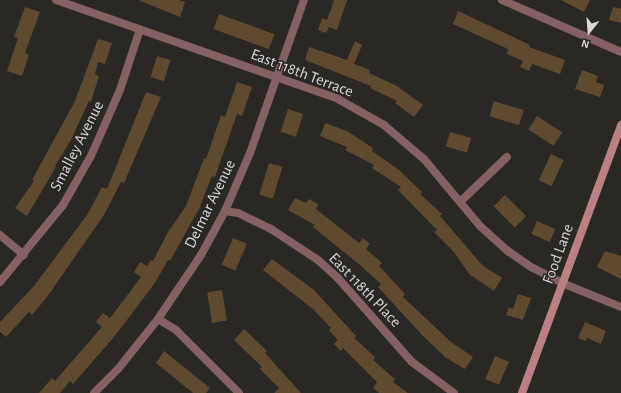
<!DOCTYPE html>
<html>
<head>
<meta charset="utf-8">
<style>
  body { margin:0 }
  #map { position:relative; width:621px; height:393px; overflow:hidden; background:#2a2825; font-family:"Alegreya Sans",sans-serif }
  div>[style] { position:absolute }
  .building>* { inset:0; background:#5f492f; transform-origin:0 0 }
  .street>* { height:8px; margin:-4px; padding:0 4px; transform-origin:4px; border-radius:4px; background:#866161 }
  .secondary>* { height:8px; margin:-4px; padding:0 4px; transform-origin:4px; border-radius:4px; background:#bb8081 }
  span { translate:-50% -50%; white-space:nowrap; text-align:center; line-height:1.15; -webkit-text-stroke:3px #2a2825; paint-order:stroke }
  .street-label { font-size:16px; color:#dad9d7 }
  .north { position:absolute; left:569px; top:12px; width:40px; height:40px; -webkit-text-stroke:3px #2a2825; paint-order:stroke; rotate:197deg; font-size:11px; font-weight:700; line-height:16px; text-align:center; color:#dad9d7 }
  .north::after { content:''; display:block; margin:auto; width:14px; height:18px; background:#dad9d7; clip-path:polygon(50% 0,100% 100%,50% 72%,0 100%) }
</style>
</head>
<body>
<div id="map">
  <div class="building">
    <i style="clip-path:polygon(138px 0,178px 0,185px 2px,180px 17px)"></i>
    <i style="clip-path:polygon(334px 0,347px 0,337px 30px,329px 27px,326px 33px,318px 30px,322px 18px,327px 20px)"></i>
    <i style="clip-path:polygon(561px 0,590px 0,584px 12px)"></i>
    <i style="clip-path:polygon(25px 7px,40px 12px,25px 53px,29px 55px,22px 76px,7px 71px,18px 38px,14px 37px)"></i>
    <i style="clip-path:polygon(613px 7px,621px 9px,621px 23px,609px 20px)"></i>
    <i style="clip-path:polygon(458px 11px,530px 45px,529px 47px,565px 60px,560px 74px,532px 64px,529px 71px,520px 67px,523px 61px,507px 54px,508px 49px,453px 24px)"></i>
    <i style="left:219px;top:14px;width:59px;height:16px;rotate:20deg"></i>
    <i style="clip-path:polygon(98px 39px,112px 43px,105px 64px,98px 62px,95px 74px,99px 76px,91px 102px,89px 101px,71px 140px,55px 166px,56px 167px,27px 216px,15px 208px,34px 181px,32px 180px,75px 101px)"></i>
    <i style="clip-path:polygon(355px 41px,362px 45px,354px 64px,370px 70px,369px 73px,397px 86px,423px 105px,414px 117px,395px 103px,397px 101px,370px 88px,371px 86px,305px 60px,309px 47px,347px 60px)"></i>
    <i style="left:157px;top:56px;width:14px;height:22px;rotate:17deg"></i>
    <i style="clip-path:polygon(582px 70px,598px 76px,596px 82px,604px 85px,600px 97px,575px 89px)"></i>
    <i style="clip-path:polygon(237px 82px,252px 87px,242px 116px,237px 114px,215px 177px,212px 176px,199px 209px,170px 261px,168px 260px,155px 283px,114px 337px,73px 384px,70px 381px,60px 393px,39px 393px,52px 378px,55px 381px,102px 327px,96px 322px,103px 313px,110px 318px,117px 309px,141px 277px,134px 272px,140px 262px,147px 266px,151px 260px,153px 261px,168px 232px,186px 206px,204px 158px,206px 159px,221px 115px,225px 117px)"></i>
    <i style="clip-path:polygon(146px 92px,161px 97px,124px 183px,121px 182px,104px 215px,47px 297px,32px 315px,29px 312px,6px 337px,0 332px,0 322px,34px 286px,87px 215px,102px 187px,107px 189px)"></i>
    <i style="left:494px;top:101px;width:31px;height:16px;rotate:17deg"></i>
    <i style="left:288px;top:109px;width:16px;height:24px;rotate:18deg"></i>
    <i style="left:537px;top:116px;width:30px;height:16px;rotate:33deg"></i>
    <i style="clip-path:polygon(325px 123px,347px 131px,373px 148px,372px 151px,399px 170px,422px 192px,420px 194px,442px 214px,440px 216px,483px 266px,502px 278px,494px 291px,469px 274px,454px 252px,434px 232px,437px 230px,398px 190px,401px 187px,372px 168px,374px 165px,345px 150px,347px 147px,320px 136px)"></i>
    <i style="left:450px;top:132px;width:22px;height:15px;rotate:16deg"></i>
    <i style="left:551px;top:154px;width:14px;height:29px;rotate:25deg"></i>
    <i style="left:269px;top:163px;width:14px;height:33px;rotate:17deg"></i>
    <i style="left:505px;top:195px;width:30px;height:16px;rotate:45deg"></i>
    <i style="clip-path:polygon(295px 198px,306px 203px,309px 199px,318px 204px,316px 209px,359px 243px,363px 238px,370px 244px,366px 249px,382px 263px,379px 266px,405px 294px,403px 297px,451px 342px,473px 357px,465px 369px,445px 357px,422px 335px,378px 287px,381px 284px,360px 265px,313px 227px,315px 225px,288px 210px)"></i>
    <i style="left:537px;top:221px;width:20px;height:14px;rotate:24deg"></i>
    <i style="left:233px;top:238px;width:15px;height:29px;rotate:23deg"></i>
    <i style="clip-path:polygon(605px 251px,621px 256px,621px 279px,597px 267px)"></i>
    <i style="clip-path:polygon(272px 259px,314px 290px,356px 336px,354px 338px,375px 357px,373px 360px,395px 379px,393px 382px,408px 393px,379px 393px,373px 388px,377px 382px,343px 348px,341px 351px,334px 344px,338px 340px,329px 330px,331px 328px,313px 309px,263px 270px)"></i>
    <i style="left:222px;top:290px;width:31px;height:15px;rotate:81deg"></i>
    <i style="clip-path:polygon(518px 294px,531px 298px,523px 320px,506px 315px,509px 307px,513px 309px)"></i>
    <i style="clip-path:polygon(585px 322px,606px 331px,601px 344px,587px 338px,586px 341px,578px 338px)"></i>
    <i style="clip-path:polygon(244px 329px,267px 351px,265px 353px,301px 393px,274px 393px,279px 388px,260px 369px,262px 367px,234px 340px)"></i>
    <i style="clip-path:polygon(164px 351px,210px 388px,206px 393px,193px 393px,156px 363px)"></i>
    <i style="left:495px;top:356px;width:15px;height:25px;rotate:23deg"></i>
  </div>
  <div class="street">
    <i style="left:56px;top:0;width:299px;rotate:19.3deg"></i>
    <i style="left:338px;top:99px;width:53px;rotate:29.5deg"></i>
    <i style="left:384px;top:125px;width:52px;rotate:40.4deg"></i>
    <i style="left:424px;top:159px;width:87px;rotate:50.1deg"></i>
    <i style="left:480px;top:226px;width:38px;rotate:42deg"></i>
    <i style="left:508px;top:251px;width:28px;rotate:35deg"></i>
    <i style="left:531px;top:267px;width:35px;rotate:27deg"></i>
    <i style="left:562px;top:283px;width:64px;rotate:22.1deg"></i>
    <i style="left:502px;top:0;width:130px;rotate:23.6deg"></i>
    <i style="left:460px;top:202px;width:65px;rotate:-43.8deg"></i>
    <i style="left:225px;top:211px;width:13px;rotate:9deg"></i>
    <i style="left:238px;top:213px;width:37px;rotate:26deg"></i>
    <i style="left:271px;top:229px;width:56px;rotate:33.4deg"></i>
    <i style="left:318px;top:260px;width:25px;rotate:42deg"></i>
    <i style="left:337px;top:277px;width:113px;rotate:48.6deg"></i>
    <i style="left:412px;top:362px;width:52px;rotate:36.4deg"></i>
    <i style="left:0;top:235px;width:31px;rotate:40deg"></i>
    <i style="left:0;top:282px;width:99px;rotate:-50.7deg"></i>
    <i style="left:63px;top:205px;width:56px;rotate:-60.3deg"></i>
    <i style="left:91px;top:156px;width:72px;rotate:-66.3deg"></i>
    <i style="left:120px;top:90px;width:64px;rotate:-71.8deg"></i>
    <i style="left:158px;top:319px;width:21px;rotate:31deg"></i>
    <i style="left:176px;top:330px;width:89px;rotate:45deg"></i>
    <i style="left:94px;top:393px;width:34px;rotate:-45deg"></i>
    <i style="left:118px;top:369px;width:64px;rotate:-51.3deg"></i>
    <i style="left:158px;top:319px;width:77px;rotate:-56.1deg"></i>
    <i style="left:201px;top:255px;width:50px;rotate:-61.4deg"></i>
    <i style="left:225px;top:211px;width:63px;rotate:-66.7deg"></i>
    <i style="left:250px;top:153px;width:162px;rotate:-70.6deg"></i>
  </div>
  <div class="secondary">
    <i style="left:522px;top:393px;width:286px;rotate:-69.7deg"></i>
  </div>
  <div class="street-label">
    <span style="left:302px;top:73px;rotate:21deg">East 118th Terrace</span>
    <span style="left:77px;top:146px;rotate:-63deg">Smalley Avenue</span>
    <span style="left:210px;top:204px;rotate:-64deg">Delmar Avenue</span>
    <span style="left:558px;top:254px;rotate:-70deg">Food Lane</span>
    <span style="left:365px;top:290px;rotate:46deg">East 118th Place</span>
  </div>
  <div class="north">N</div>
</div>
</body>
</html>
